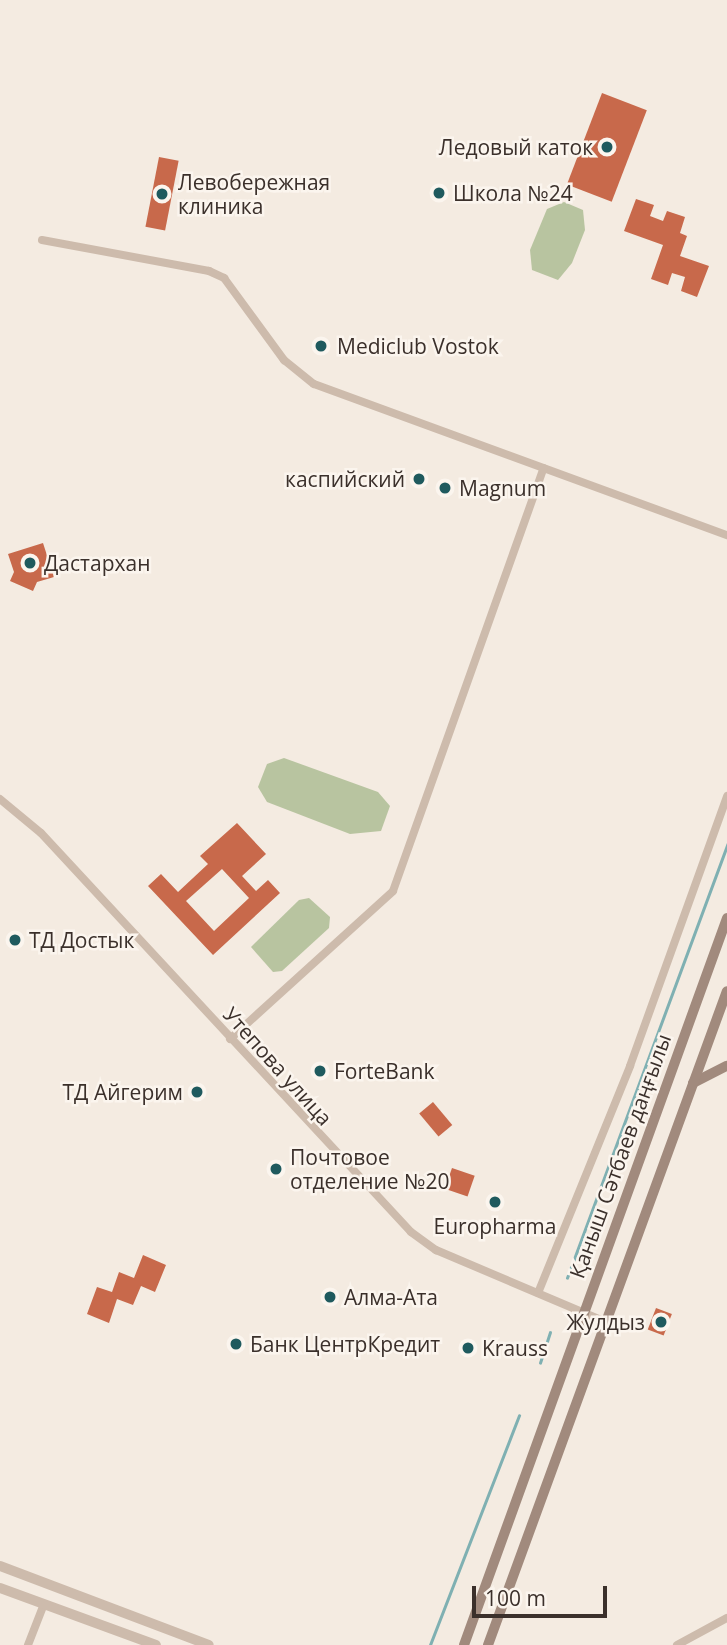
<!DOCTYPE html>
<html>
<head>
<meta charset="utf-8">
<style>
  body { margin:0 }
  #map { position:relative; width:727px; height:1645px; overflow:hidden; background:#f4ebe1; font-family:"Open Sans",sans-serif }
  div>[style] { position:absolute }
  .green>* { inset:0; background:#b8c4a0 }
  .stream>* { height:2.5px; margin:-1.25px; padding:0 1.25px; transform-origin:1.25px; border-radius:1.25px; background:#7fb0b2 }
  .building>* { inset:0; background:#c8694b; transform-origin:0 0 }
  .minor>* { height:8px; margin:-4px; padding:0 4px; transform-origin:4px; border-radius:4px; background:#cdbbac }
  .tertiary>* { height:10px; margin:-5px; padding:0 5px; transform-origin:5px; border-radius:5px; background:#cdbbac }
  .secondary>* { height:10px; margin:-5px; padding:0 5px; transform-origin:5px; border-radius:5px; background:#a18a7d }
  .dots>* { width:19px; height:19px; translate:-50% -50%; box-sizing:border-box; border:4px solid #fbf5ee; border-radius:50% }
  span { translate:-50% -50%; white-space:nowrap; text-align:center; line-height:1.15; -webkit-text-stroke:5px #fbf5ee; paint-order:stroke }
  .poi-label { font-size:21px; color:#3b302b }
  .right { translate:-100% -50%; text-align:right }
  .left { translate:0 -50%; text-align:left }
  .street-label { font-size:21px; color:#3b302b }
  .scale { position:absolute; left:472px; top:1586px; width:135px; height:32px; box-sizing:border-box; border:4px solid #3b302b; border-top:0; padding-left:9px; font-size:21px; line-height:24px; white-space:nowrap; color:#3b302b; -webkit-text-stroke:5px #fbf5ee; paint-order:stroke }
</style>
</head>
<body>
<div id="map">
  <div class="green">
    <i style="clip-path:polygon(564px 202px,583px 210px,585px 230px,572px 263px,558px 280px,532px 270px,530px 250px,547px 209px)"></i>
    <i style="clip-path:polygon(284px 758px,378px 792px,390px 806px,381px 831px,350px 834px,267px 802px,258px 787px,267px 764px)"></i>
    <i style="clip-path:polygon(309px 898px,330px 917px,329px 928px,282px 971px,273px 972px,251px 947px,299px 900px)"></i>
  </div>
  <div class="stream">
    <i style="left:567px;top:1278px;width:462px;rotate:-69.7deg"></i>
    <i style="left:540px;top:1363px;width:32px;rotate:-72deg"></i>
    <i style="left:430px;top:1645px;width:246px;rotate:-68.8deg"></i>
  </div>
  <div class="building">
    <i style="left:602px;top:93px;width:48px;height:98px;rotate:21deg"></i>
    <i style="left:159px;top:157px;width:20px;height:71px;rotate:11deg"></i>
    <i style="clip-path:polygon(636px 199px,654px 205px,650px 216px,663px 221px,667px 211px,685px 217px,680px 233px,687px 236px,680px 256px,709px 266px,697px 297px,681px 291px,685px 277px,672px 273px,668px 285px,651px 279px,663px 245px,624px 231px)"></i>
    <i style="clip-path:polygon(43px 543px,54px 577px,37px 582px,33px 591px,10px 581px,14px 572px,8px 554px)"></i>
    <i style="clip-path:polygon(evenodd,237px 823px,266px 854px,242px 876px,256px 891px,268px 880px,280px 893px,213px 955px,148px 886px,161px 874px,178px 892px,208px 864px,200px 856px,237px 823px,222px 869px,249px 898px,214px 931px,186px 901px,222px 869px)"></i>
    <i style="left:433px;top:1102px;width:30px;height:18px;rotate:50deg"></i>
    <i style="left:452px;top:1168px;width:24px;height:22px;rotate:19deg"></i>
    <i style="clip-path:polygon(143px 1255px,166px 1265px,155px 1292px,141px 1286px,133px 1305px,117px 1299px,109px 1323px,87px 1314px,97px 1287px,112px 1292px,119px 1272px,134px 1278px)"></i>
    <i style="left:656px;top:1308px;width:17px;height:23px;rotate:21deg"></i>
  </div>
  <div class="minor">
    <i style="left:42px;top:240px;width:170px;rotate:10.5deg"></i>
    <i style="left:209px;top:271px;width:17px;rotate:25deg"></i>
    <i style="left:224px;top:278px;width:102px;rotate:53.8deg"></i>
    <i style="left:284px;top:360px;width:38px;rotate:39deg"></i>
    <i style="left:314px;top:384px;width:440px;rotate:20.1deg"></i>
    <i style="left:0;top:799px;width:53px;rotate:39.7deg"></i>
    <i style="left:41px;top:833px;width:544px;rotate:47.16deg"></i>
    <i style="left:411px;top:1232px;width:31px;rotate:36deg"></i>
    <i style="left:436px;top:1250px;width:185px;rotate:23deg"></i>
    <i style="left:230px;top:1039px;width:220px;rotate:-42.2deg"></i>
    <i style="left:393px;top:891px;width:449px;rotate:-70.4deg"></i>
    <i style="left:538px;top:1293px;width:245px;rotate:-67.9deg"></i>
    <i style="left:630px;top:1066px;width:287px;rotate:-70.2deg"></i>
    <i style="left:28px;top:1645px;width:44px;rotate:-68.7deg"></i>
    <i style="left:677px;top:1645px;width:57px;rotate:-28.4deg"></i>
  </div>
  <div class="tertiary">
    <i style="left:0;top:1566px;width:223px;rotate:20.7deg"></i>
    <i style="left:0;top:1588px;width:166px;rotate:20.1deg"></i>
  </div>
  <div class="secondary">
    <i style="left:693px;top:1083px;width:38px;rotate:-27deg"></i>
    <i style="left:464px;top:1645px;width:773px;rotate:-70.11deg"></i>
    <i style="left:488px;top:1645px;width:696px;rotate:-69.93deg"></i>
  </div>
  <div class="dots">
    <i style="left:607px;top:147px;background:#1f5a5e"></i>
    <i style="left:439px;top:193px;background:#1f5a5e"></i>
    <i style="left:162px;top:194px;background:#1f5a5e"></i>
    <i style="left:321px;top:346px;background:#1f5a5e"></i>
    <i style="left:419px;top:479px;background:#1f5a5e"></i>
    <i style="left:445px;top:488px;background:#1f5a5e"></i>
    <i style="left:30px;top:563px;background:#1f5a5e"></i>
    <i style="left:15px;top:940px;background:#1f5a5e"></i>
    <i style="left:320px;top:1071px;background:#1f5a5e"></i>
    <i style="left:197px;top:1092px;background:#1f5a5e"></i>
    <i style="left:276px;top:1169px;background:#1f5a5e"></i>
    <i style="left:495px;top:1202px;background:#1f5a5e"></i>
    <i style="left:330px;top:1297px;background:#1f5a5e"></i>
    <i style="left:661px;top:1322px;background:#1f5a5e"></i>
    <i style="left:236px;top:1344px;background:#1f5a5e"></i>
    <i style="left:468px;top:1348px;background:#1f5a5e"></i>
  </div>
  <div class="poi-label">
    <span class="right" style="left:593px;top:147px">Ледовый каток</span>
    <span class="left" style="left:178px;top:194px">Левобережная<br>клиника</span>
    <span class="left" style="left:453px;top:193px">Школа №24</span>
    <span class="left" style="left:337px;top:346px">Mediclub Vostok</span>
    <span class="right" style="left:405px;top:479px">каспийский</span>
    <span class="left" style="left:459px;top:488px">Magnum</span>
    <span class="left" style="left:44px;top:563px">Дастархан</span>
    <span class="left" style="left:29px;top:940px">ТД Достык</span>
    <span class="left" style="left:334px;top:1071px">ForteBank</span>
    <span class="right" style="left:183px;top:1092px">ТД Айгерим</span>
    <span class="left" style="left:290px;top:1169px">Почтовое<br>отделение №20</span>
    <span style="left:495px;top:1226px">Europharma</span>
    <span class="left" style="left:344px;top:1297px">Алма-Ата</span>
    <span class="right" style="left:645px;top:1322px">Жулдыз</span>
    <span class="left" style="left:250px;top:1344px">Банк ЦентрКредит</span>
    <span class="left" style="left:482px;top:1348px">Krauss</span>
  </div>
  <div class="street-label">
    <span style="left:278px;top:1066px;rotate:48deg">Утепова улица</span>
    <span style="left:620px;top:1156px;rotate:-70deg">Қаныш Сәтбаев даңғылы</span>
  </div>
  <div class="scale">100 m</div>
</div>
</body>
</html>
